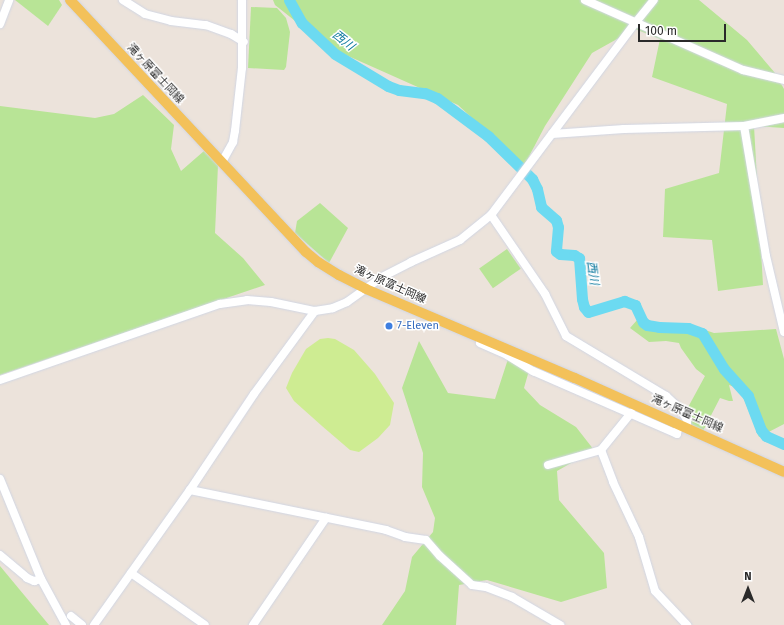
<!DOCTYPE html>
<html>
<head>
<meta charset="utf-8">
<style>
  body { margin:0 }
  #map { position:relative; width:784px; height:625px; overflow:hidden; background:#ece3db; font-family:"Fira Sans","Noto Sans JP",sans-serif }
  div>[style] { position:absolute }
  .green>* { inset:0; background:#b8e496; transform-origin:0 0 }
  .pitch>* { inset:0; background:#ceec92 }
  .river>* { height:11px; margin:-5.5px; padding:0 5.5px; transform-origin:5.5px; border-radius:5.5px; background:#6cdaf1 }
  .roads { filter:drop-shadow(0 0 1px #d1d6e3) drop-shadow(0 0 1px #d1d6e3) }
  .minor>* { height:8px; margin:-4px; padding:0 4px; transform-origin:4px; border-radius:4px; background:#fff }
  .major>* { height:10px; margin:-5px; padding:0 5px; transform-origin:5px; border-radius:5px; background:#f3c15a }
  .dots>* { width:11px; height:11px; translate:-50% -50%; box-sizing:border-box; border:2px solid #fff; border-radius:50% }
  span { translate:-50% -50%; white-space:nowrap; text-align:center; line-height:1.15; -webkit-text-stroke:3px #fff; paint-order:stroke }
  .street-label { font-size:11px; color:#2a2a2a }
  .shop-label { font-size:11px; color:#366cbe }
  .left { translate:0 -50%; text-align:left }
  .water-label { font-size:12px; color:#0b789d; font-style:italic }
  .north { position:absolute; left:728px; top:569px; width:40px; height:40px; -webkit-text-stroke:3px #fff; paint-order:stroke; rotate:0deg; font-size:11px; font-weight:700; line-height:16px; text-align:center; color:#2a2a2a }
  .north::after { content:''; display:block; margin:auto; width:14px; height:18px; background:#2a2a2a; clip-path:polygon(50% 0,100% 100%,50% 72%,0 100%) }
  .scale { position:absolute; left:638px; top:24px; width:88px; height:18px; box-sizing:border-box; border:2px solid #2a2a2a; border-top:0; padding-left:5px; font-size:12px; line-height:14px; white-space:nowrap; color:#2a2a2a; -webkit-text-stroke:3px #fff; paint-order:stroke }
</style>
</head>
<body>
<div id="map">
  <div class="green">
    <i style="clip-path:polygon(15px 0,59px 0,62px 5px,48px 26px)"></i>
    <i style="clip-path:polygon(273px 0,699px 0,747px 40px,775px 73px,784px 89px,784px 128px,754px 126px,763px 285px,718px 291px,712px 240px,663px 237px,665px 189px,719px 173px,727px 104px,652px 77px,660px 39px,635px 29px,592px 53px,545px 126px,524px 166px,458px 105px,328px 47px,275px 5px)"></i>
    <i style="clip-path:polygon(251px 7px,277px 8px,286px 18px,290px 32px,286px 67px,284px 70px,248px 68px)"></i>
    <i style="clip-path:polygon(143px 95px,174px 125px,171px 149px,181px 171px,204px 151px,218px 165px,215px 233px,243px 258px,265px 285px,0 375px,0 106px,95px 118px,114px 114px)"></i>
    <i style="clip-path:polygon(320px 203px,348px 228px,329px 263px,295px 233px,297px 221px)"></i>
    <i style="left:507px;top:249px;width:24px;height:34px;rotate:55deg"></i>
    <i style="clip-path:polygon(638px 319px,653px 325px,690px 325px,714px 333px,776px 329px,784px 359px,784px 424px,759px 437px,740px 389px,729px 385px,733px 401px,729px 401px,720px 398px,703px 431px,691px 424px,686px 411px,705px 376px,696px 369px,681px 348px,679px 343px,666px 341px,649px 342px,630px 328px)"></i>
    <i style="clip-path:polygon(419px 341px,448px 393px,495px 399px,508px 359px,530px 367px,524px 388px,540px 405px,576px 427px,594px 450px,557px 471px,559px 500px,604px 553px,607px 588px,561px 602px,487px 580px,459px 585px,456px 625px,382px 625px,405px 591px,412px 557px,433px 532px,435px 518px,422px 487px,423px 453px,402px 388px)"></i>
    <i style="clip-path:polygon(0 566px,49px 625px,0 625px)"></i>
  </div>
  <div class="pitch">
    <i style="clip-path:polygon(328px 338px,335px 339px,354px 350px,375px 374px,394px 403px,390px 425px,378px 438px,359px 452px,350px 450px,322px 426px,294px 401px,286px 388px,292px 373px,306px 349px,320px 339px)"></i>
  </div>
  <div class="river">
    <i style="left:289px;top:0;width:26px;rotate:61deg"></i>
    <i style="left:302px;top:23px;width:45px;rotate:43.2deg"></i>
    <i style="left:335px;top:54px;width:62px;rotate:31.1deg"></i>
    <i style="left:388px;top:86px;width:12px;rotate:20deg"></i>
    <i style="left:399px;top:90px;width:26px;rotate:7deg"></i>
    <i style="left:425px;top:93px;width:13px;rotate:23deg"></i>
    <i style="left:437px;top:98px;width:64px;rotate:36.7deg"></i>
    <i style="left:488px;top:136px;width:62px;rotate:44.3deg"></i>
    <i style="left:532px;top:179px;width:11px;rotate:63deg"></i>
    <i style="left:537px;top:189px;width:18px;rotate:77deg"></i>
    <i style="left:541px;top:207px;width:20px;rotate:41deg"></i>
    <i style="left:556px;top:220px;width:7px;rotate:74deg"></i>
    <i style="left:558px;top:227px;width:24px;rotate:95deg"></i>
    <i style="left:556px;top:251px;width:5px;rotate:37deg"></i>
    <i style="left:560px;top:254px;width:14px;rotate:4deg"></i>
    <i style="left:574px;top:255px;width:6px;rotate:31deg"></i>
    <i style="left:579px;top:258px;width:41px;rotate:85.8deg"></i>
    <i style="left:582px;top:299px;width:8px;rotate:76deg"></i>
    <i style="left:584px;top:307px;width:6px;rotate:51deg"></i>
    <i style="left:588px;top:312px;width:38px;rotate:-17deg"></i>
    <i style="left:624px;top:301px;width:12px;rotate:20deg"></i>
    <i style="left:635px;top:305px;width:19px;rotate:65deg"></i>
    <i style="left:643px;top:322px;width:5px;rotate:37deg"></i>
    <i style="left:647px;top:325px;width:12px;rotate:9deg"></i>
    <i style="left:659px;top:327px;width:29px;rotate:2deg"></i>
    <i style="left:688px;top:328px;width:15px;rotate:20deg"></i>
    <i style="left:702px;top:333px;width:42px;rotate:58.6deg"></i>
    <i style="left:724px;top:369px;width:36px;rotate:48deg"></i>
    <i style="left:748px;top:396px;width:36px;rotate:69deg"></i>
    <i style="left:761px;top:430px;width:8px;rotate:50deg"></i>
    <i style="left:766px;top:436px;width:20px;rotate:24deg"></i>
  </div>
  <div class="roads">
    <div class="minor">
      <i style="left:123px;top:0;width:26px;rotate:32deg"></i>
      <i style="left:145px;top:14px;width:27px;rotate:15deg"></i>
      <i style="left:171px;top:21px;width:35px;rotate:7deg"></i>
      <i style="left:206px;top:25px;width:27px;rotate:20deg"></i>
      <i style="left:231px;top:34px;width:15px;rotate:32deg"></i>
      <i style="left:585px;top:0;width:173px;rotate:23.9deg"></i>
      <i style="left:743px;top:70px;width:42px;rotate:13.7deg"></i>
      <i style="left:0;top:24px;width:26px;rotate:-69deg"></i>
      <i style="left:744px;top:126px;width:132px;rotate:80.4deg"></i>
      <i style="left:766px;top:256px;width:78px;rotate:76.7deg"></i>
      <i style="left:552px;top:134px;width:72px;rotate:-4deg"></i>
      <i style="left:624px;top:129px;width:120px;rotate:-1.4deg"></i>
      <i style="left:744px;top:126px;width:41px;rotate:-11.3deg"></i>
      <i style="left:222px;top:162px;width:23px;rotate:-61deg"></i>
      <i style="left:233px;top:142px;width:11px;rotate:-80deg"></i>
      <i style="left:235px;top:131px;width:63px;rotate:-83.7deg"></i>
      <i style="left:242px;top:68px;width:68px;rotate:-90deg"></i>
      <i style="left:491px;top:215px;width:96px;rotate:55.6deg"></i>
      <i style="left:545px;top:294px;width:47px;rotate:63.4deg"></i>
      <i style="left:566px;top:336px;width:117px;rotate:31deg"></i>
      <i style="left:666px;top:396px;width:22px;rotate:43deg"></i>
      <i style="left:682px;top:411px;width:10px;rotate:61deg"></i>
      <i style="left:687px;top:420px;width:8px;rotate:90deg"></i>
      <i style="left:480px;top:343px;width:30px;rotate:24deg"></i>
      <i style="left:507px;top:355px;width:31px;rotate:32deg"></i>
      <i style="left:533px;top:371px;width:157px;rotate:23.6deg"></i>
      <i style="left:677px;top:434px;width:10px;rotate:-79deg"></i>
      <i style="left:0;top:380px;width:233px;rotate:-19.1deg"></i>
      <i style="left:220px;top:304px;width:27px;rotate:-8deg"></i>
      <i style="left:247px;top:300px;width:24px;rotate:5deg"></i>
      <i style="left:271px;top:302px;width:45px;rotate:11.6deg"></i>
      <i style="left:315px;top:311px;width:18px;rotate:-9deg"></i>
      <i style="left:333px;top:308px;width:15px;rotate:-23deg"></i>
      <i style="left:347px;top:302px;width:43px;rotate:-35.5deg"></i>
      <i style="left:382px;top:277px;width:33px;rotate:-27deg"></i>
      <i style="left:411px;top:262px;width:54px;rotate:-24.2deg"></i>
      <i style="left:460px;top:240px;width:40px;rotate:-39deg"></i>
      <i style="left:491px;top:215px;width:241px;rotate:-53.1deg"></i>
      <i style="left:636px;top:22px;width:28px;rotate:-51deg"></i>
      <i style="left:601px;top:450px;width:48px;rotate:-51deg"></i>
      <i style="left:548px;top:465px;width:55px;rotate:-15.8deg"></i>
      <i style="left:601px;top:450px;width:34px;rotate:69deg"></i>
      <i style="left:613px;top:482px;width:61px;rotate:64.7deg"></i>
      <i style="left:639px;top:537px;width:56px;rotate:73.5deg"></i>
      <i style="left:655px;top:591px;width:47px;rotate:46.7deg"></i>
      <i style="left:0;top:479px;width:108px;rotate:67.7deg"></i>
      <i style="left:41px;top:579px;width:52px;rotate:61.5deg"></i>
      <i style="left:190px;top:490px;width:200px;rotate:11.5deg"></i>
      <i style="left:386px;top:530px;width:20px;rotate:20deg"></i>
      <i style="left:405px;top:537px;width:21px;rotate:8deg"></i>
      <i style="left:426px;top:540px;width:21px;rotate:49deg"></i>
      <i style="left:440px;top:556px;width:43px;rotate:42.2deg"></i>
      <i style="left:472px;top:585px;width:14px;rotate:8deg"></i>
      <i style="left:486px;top:587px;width:28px;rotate:21deg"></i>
      <i style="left:512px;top:597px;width:56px;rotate:30.3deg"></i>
      <i style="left:0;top:555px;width:35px;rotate:40deg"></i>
      <i style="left:27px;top:578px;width:8px;rotate:23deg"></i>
      <i style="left:34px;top:581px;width:7px;rotate:-16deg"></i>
      <i style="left:131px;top:573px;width:90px;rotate:35.1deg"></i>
      <i style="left:71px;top:616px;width:14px;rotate:39deg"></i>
      <i style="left:94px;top:625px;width:166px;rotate:-54.6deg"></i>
      <i style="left:190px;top:490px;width:115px;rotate:-56.3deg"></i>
      <i style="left:254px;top:394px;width:103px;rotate:-53.7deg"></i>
      <i style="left:253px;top:625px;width:130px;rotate:-55.7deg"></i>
    </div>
    <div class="major">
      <i style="left:70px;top:0;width:345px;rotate:46.9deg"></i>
      <i style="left:306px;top:252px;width:16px;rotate:40deg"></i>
      <i style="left:318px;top:262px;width:25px;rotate:32deg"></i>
      <i style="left:339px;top:275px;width:30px;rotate:27deg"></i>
      <i style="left:366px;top:289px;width:227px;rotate:23.1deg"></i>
      <i style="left:575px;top:378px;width:229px;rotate:24.2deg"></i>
    </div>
  </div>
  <div class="dots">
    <i style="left:389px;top:326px;background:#3f7fe0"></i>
  </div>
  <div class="street-label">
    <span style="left:155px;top:74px;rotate:47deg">滝ヶ原富士岡線</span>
    <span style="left:390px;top:285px;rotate:24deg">滝ヶ原富士岡線</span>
    <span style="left:687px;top:414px;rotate:24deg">滝ヶ原富士岡線</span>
  </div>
  <div class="shop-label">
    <span class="left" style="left:397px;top:326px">7-Eleven</span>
  </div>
  <div class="water-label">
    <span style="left:343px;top:41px;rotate:38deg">西川</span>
    <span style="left:592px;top:273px;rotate:82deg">西川</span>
  </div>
  <div class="north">N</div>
  <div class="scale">100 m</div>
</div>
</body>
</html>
